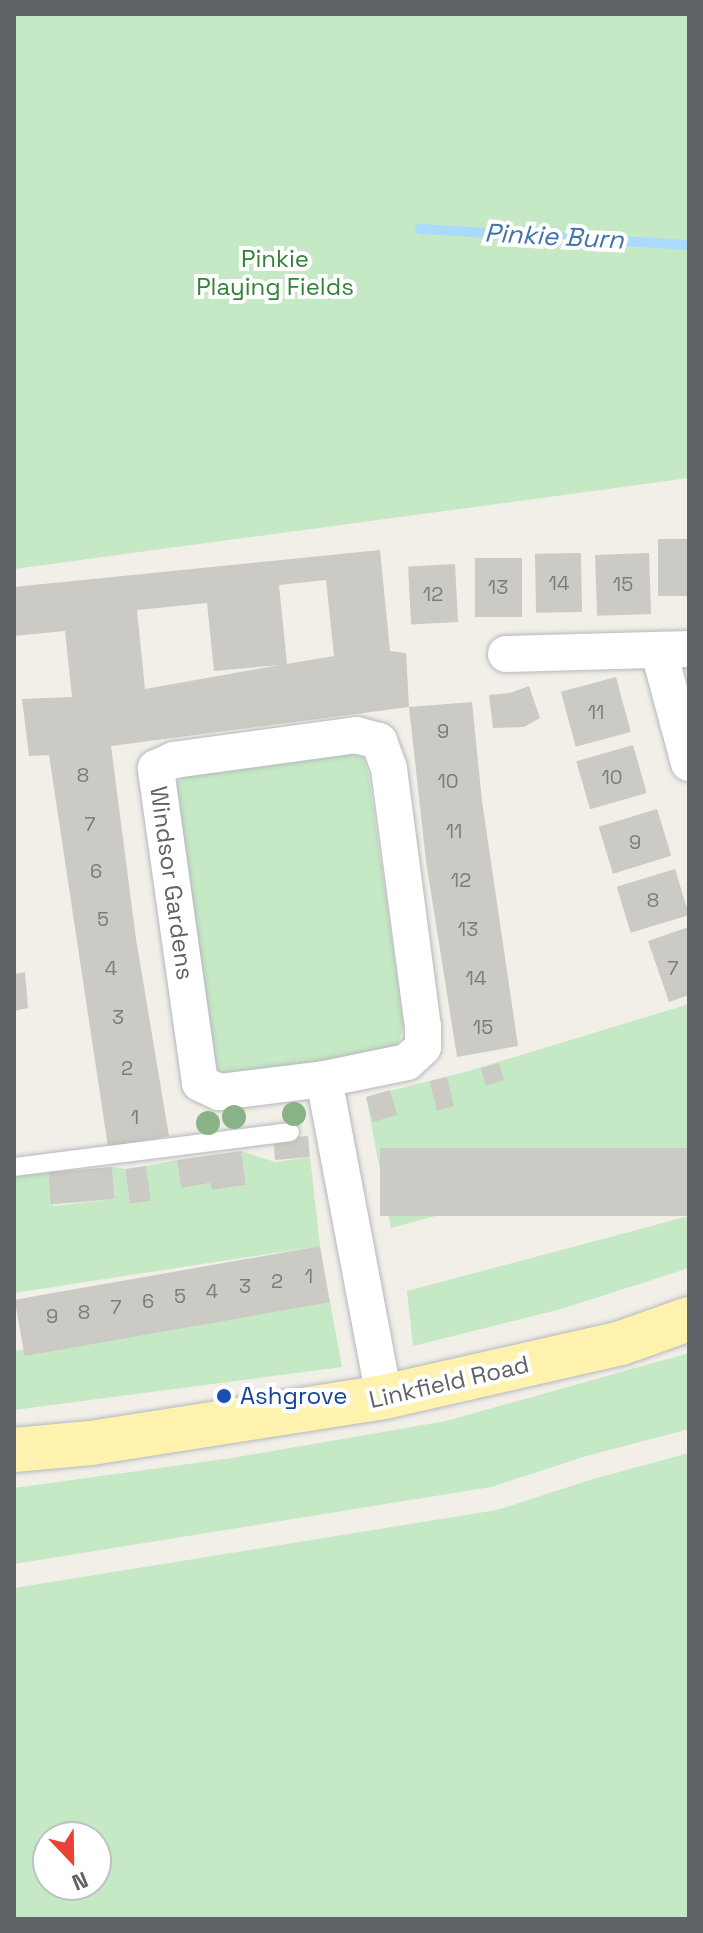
<!DOCTYPE html>
<html>
<head>
<meta charset="utf-8">
<style>
  body { margin:0 }
  #map { position:relative; width:703px; height:1933px; overflow:hidden; background:#f1efe8; font-family:"Space Grotesk",sans-serif }
  div>[style] { position:absolute }
  .green>* { inset:0; background:#c5e8c5 }
  .stream>* { height:10px; margin:-5px; padding:0 5px; transform-origin:5px; border-radius:5px; background:#aadaff }
  .building>* { inset:0; background:#cccac5; transform-origin:0 0 }
  .roads { filter:drop-shadow(0 0 2px #b5b8bc) drop-shadow(0 0 2px #b5b8bc) }
  .lane>* { height:18px; margin:-9px; padding:0 9px; transform-origin:9px; border-radius:9px; background:#fff }
  .street>* { height:36px; margin:-18px; padding:0 18px; transform-origin:18px; border-radius:18px; background:#fff }
  .primary>* { height:44px; margin:-22px; padding:0 22px; transform-origin:22px; border-radius:22px; background:#fff2af }
  .trees>* { width:24px; height:24px; margin:-12px; border-radius:50%; background:#89b387 }
  .dots>* { width:22px; height:22px; translate:-50% -50%; box-sizing:border-box; border:4px solid #fff; border-radius:50% }
  span { translate:-50% -50%; white-space:nowrap; text-align:center; line-height:1.15; -webkit-text-stroke:8px #fff; paint-order:stroke }
  .number-label { font-size:20px; color:#7a7d7f }
  .number-label span { -webkit-text-stroke-width:0 }
  .park-label { font-size:24px; color:#348238 }
  .street-label { font-size:24px; color:#5f6368 }
  .transit-label { font-size:24px; color:#164399 }
  .left { translate:0 -50%; text-align:left }
  .water-label { font-size:26px; color:#4174aa; font-style:italic }
  .frame { position:absolute; inset:0; border:16px solid #5f6368; pointer-events:none }
  .north { position:absolute; left:32px; top:1821px; width:80px; height:80px; box-sizing:border-box; background:#fff; border:2px solid #bfc1c3; border-radius:50%; rotate:158deg; font-size:22px; font-weight:700; line-height:32px; text-align:center; color:#5f6368 }
  .north::after { content:''; display:block; margin:auto; width:28px; height:36px; background:#ea4335; clip-path:polygon(50% 0,100% 100%,50% 72%,0 100%) }
</style>
</head>
<body>
<div id="map">
  <div class="green">
    <i style="clip-path:polygon(14px 14px,689px 14px,689px 478px,14px 569px)"></i>
    <i style="clip-path:polygon(344px 751px,364px 758px,369px 777px,404px 1026px,398px 1043px,379px 1055px,237px 1075px,220px 1072px,212px 1056px,173px 787px,185px 775px)"></i>
    <i style="clip-path:polygon(689px 1004px,689px 1148px,391px 1228px,366px 1097px,465px 1072px)"></i>
    <i style="clip-path:polygon(241px 1151px,275px 1162px,310px 1157px,320px 1246px,14px 1293px,14px 1175px,48px 1173px,53px 1206px,115px 1199px,112px 1167px,125px 1169px,130px 1203px,150px 1200px,146px 1166px,177px 1160px,181px 1188px,210px 1183px,212px 1190px,246px 1185px)"></i>
    <i style="clip-path:polygon(689px 1216px,689px 1268px,561px 1309px,413px 1346px,407px 1291px)"></i>
    <i style="clip-path:polygon(330px 1302px,342px 1367px,14px 1410px,14px 1351px)"></i>
    <i style="clip-path:polygon(689px 1353px,689px 1429px,583px 1457px,491px 1487px,14px 1564px,14px 1488px,232px 1458px,446px 1421px)"></i>
    <i style="clip-path:polygon(evenodd,689px 1453px,689px 1919px,14px 1919px,14px 1588px,497px 1510px,590px 1480px,689px 1453px,48px 1837px,96px 1837px,96px 1885px,48px 1885px,48px 1837px)"></i>
  </div>
  <div class="stream">
    <i style="left:420px;top:229px;width:269px;rotate:3.4deg"></i>
  </div>
  <div class="building">
    <i style="left:689px;top:539px;width:57px;height:31px;rotate:90deg"></i>
    <i style="clip-path:polygon(evenodd,380px 550px,390px 651px,406px 653px,409px 707px,111px 746px,136px 939px,169px 1136px,108px 1147px,49px 755px,29px 756px,22px 699px,72px 697px,65px 631px,14px 636px,14px 587px,380px 550px,326px 580px,334px 656px,287px 664px,279px 585px,326px 580px,380px 550px,207px 603px,214px 671px,280px 665px,145px 689px,137px 610px,207px 603px)"></i>
    <i style="left:581px;top:553px;width:59px;height:46px;rotate:89deg"></i>
    <i style="left:649px;top:553px;width:61px;height:54px;rotate:88deg"></i>
    <i style="left:475px;top:558px;width:47px;height:59px"></i>
    <i style="left:455px;top:564px;width:58px;height:47px;rotate:87deg"></i>
    <i style="left:616px;top:677px;width:57px;height:57px;rotate:75deg"></i>
    <i style="clip-path:polygon(529px 686px,540px 718px,524px 727px,493px 728px,489px 695px,510px 693px)"></i>
    <i style="clip-path:polygon(472px 702px,482px 801px,518px 1046px,457px 1057px,426px 861px,409px 707px)"></i>
    <i style="left:633px;top:745px;width:50px;height:59px;rotate:74deg"></i>
    <i style="left:657px;top:809px;width:49px;height:61px;rotate:73deg"></i>
    <i style="left:675px;top:869px;width:48px;height:61px;rotate:73deg"></i>
    <i style="clip-path:polygon(689px 927px,689px 995px,669px 1002px,648px 941px)"></i>
    <i style="clip-path:polygon(25px 972px,28px 1008px,14px 1011px,14px 974px)"></i>
    <i style="left:499px;top:1063px;width:18px;height:19px;rotate:74deg"></i>
    <i style="left:447px;top:1077px;width:30px;height:18px;rotate:76deg"></i>
    <i style="left:390px;top:1090px;width:26px;height:25px;rotate:74deg"></i>
    <i style="left:308px;top:1136px;width:21px;height:35px;rotate:85deg"></i>
    <i style="left:689px;top:1148px;width:68px;height:309px;rotate:90deg"></i>
    <i style="clip-path:polygon(241px 1151px,246px 1185px,212px 1190px,210px 1183px,181px 1188px,177px 1160px)"></i>
    <i style="left:146px;top:1166px;width:35px;height:21px;rotate:82deg"></i>
    <i style="left:112px;top:1167px;width:32px;height:64px;rotate:85deg"></i>
    <i style="left:320px;top:1246px;width:57px;height:310px;rotate:80deg"></i>
  </div>
  <div class="roads">
    <div class="lane">
      <i style="left:14px;top:1167px;width:278px;rotate:-7.2deg"></i>
    </div>
    <div class="street">
      <i style="left:659px;top:652px;width:115px;rotate:74.9deg"></i>
      <i style="left:506px;top:654px;width:183px;rotate:-1.6deg"></i>
      <i style="left:356px;top:735px;width:24px;rotate:15deg"></i>
      <i style="left:379px;top:741px;width:30px;rotate:70deg"></i>
      <i style="left:389px;top:769px;width:259px;rotate:82.5deg"></i>
      <i style="left:423px;top:1026px;width:21px;rotate:90deg"></i>
      <i style="left:423px;top:1047px;width:22px;rotate:137deg"></i>
      <i style="left:407px;top:1062px;width:85px;rotate:168.4deg"></i>
      <i style="left:324px;top:1079px;width:106px;rotate:172.9deg"></i>
      <i style="left:219px;top:1092px;width:21px;rotate:-155deg"></i>
      <i style="left:200px;top:1083px;width:318px;rotate:-98deg"></i>
      <i style="left:156px;top:768px;width:20px;rotate:-24deg"></i>
      <i style="left:174px;top:760px;width:184px;rotate:-7.8deg"></i>
      <i style="left:324px;top:1079px;width:324px;rotate:79.3deg"></i>
    </div>
    <div class="primary">
      <i style="left:14px;top:1450px;width:77px;rotate:-5.2deg"></i>
      <i style="left:91px;top:1443px;width:297px;rotate:-8.9deg"></i>
      <i style="left:384px;top:1397px;width:243px;rotate:-12.8deg"></i>
      <i style="left:621px;top:1343px;width:72px;rotate:-19.4deg"></i>
    </div>
  </div>
  <div class="trees">
    <i style="left:294px;top:1114px"></i>
    <i style="left:234px;top:1117px"></i>
    <i style="left:208px;top:1123px"></i>
  </div>
  <div class="dots">
    <i style="left:224px;top:1396px;background:#1a4fb4"></i>
  </div>
  <div class="number-label">
    <span style="left:559px;top:583px">14</span>
    <span style="left:623px;top:584px">15</span>
    <span style="left:498px;top:587px">13</span>
    <span style="left:433px;top:594px">12</span>
    <span style="left:596px;top:712px">11</span>
    <span style="left:443px;top:731px">9</span>
    <span style="left:83px;top:775px">8</span>
    <span style="left:612px;top:777px">10</span>
    <span style="left:448px;top:781px">10</span>
    <span style="left:90px;top:824px">7</span>
    <span style="left:454px;top:831px">11</span>
    <span style="left:635px;top:842px">9</span>
    <span style="left:96px;top:871px">6</span>
    <span style="left:461px;top:880px">12</span>
    <span style="left:653px;top:900px">8</span>
    <span style="left:103px;top:919px">5</span>
    <span style="left:468px;top:929px">13</span>
    <span style="left:111px;top:968px">4</span>
    <span style="left:673px;top:968px">7</span>
    <span style="left:476px;top:978px">14</span>
    <span style="left:118px;top:1017px">3</span>
    <span style="left:483px;top:1027px">15</span>
    <span style="left:127px;top:1068px">2</span>
    <span style="left:135px;top:1117px">1</span>
    <span style="left:309px;top:1276px">1</span>
    <span style="left:277px;top:1281px">2</span>
    <span style="left:245px;top:1286px">3</span>
    <span style="left:212px;top:1291px">4</span>
    <span style="left:180px;top:1296px">5</span>
    <span style="left:148px;top:1301px">6</span>
    <span style="left:116px;top:1307px">7</span>
    <span style="left:84px;top:1312px">8</span>
    <span style="left:52px;top:1316px">9</span>
  </div>
  <div class="park-label">
    <span style="left:275px;top:273px">Pinkie<br>Playing Fields</span>
  </div>
  <div class="street-label">
    <span style="left:172px;top:883px;rotate:82deg">Windsor Gardens</span>
    <span style="left:449px;top:1382px;rotate:-13deg">Linkfield Road</span>
  </div>
  <div class="transit-label">
    <span class="left" style="left:240px;top:1396px">Ashgrove</span>
  </div>
  <div class="water-label">
    <span style="left:554px;top:237px;rotate:3deg">Pinkie Burn</span>
  </div>
  <div class="frame"></div>
  <div class="north">N</div>
</div>
</body>
</html>
